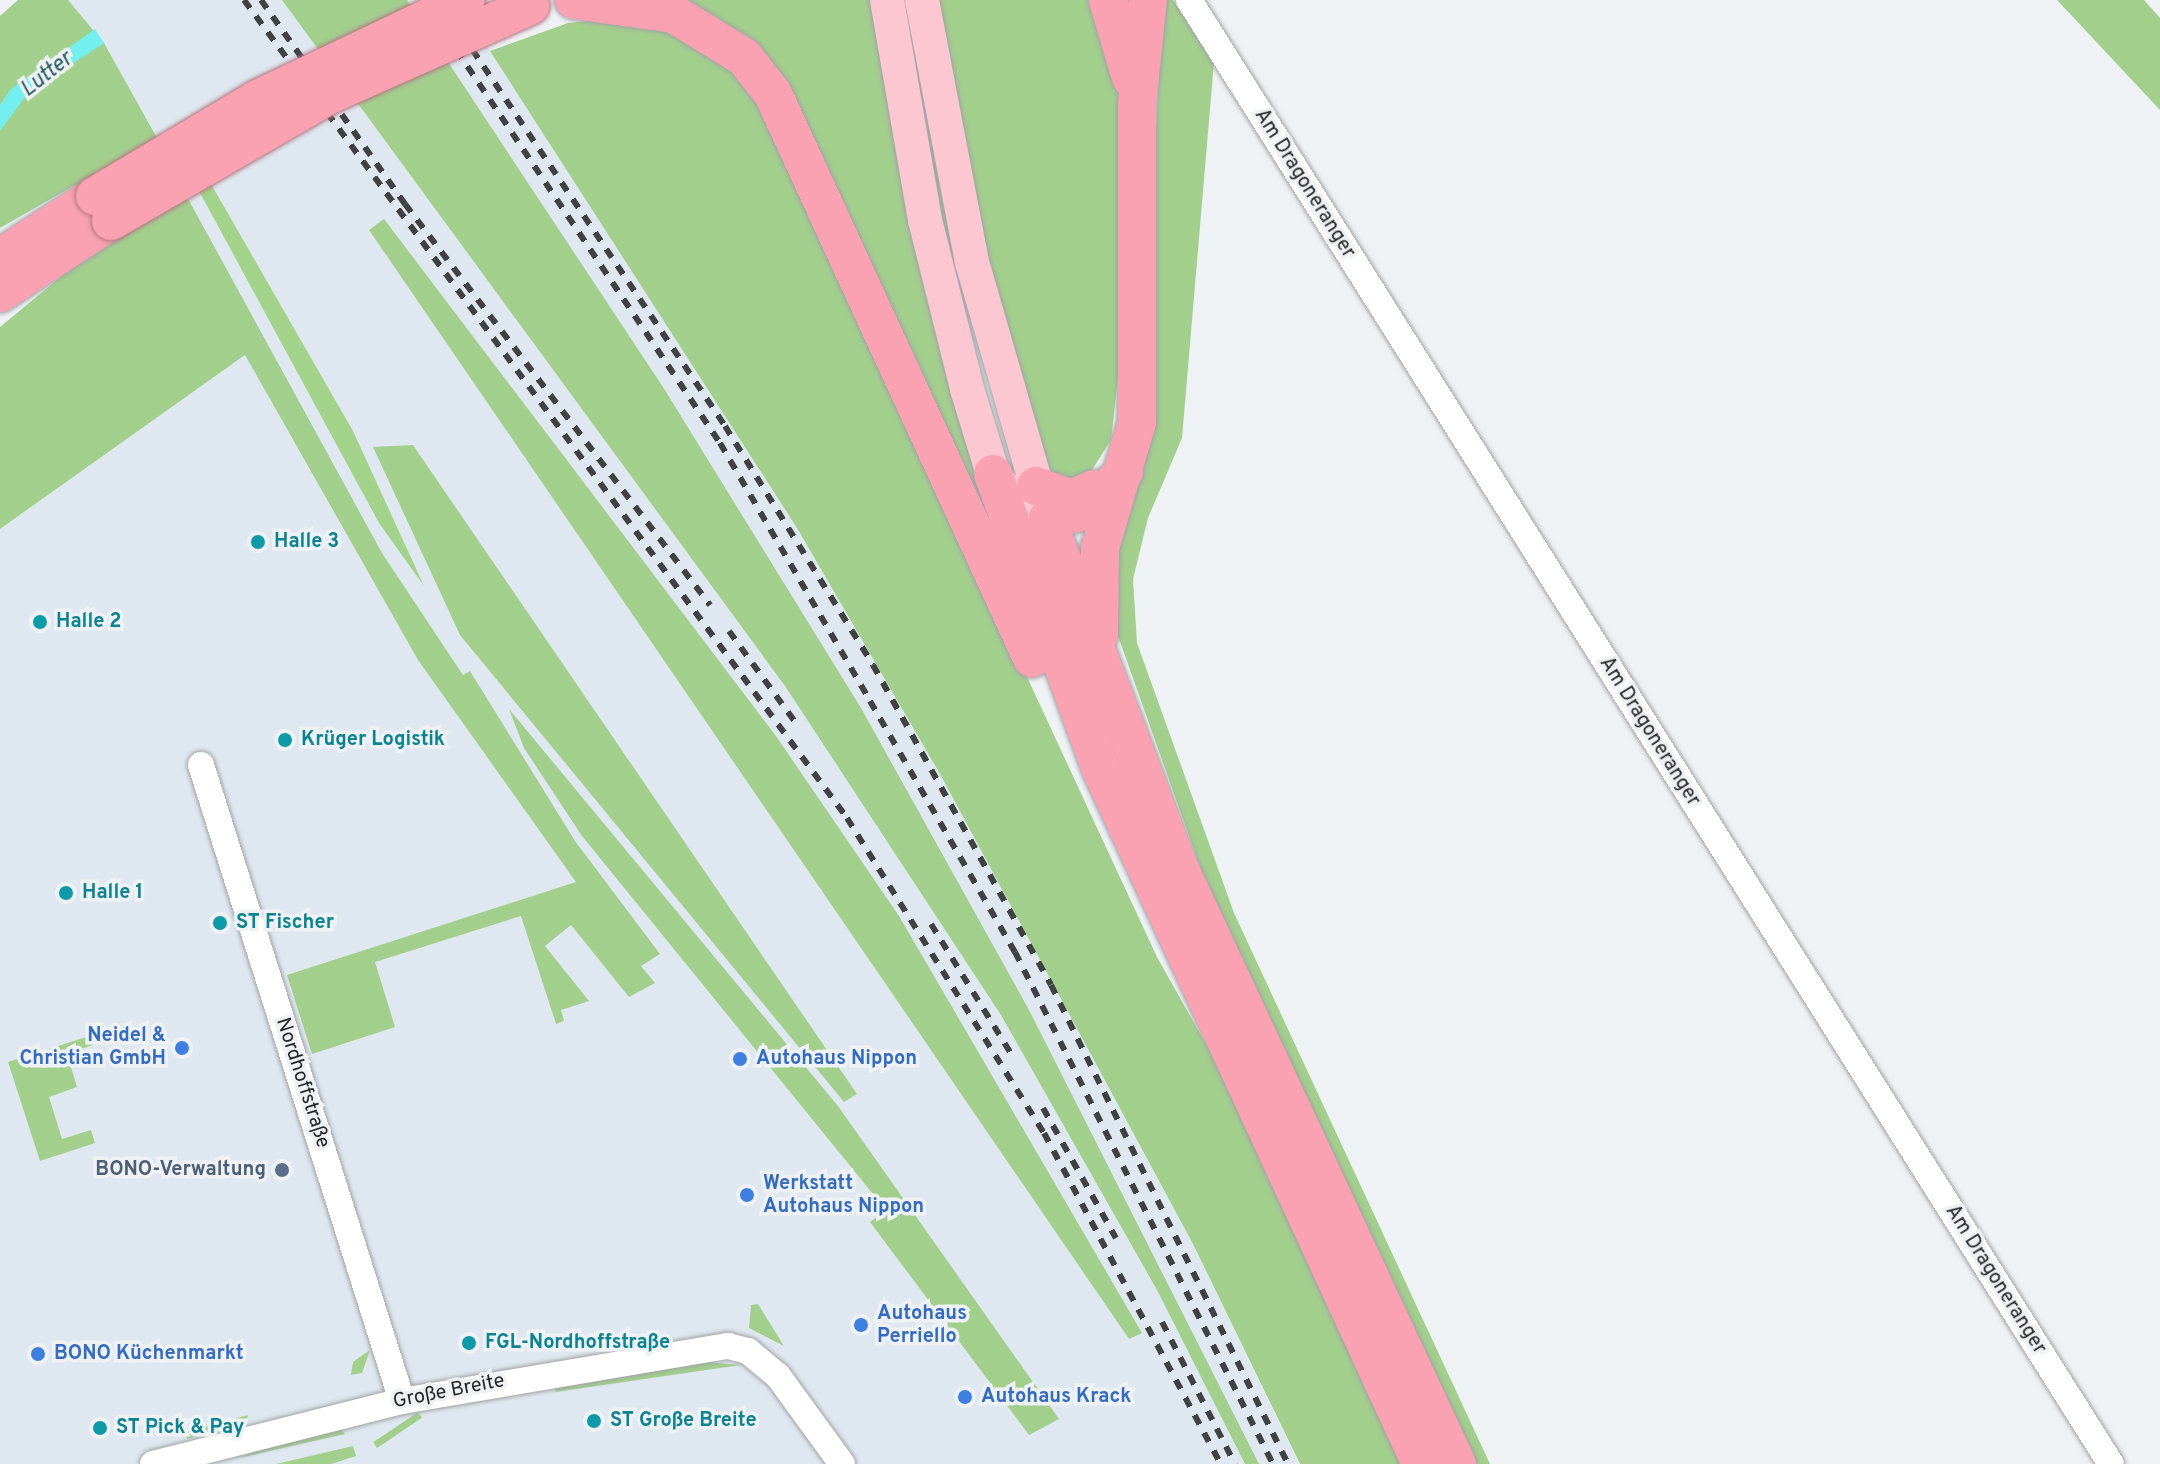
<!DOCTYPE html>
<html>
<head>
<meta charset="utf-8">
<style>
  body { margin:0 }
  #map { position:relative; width:2160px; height:1464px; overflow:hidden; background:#eff2f5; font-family:Overpass,sans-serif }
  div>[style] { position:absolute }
  .built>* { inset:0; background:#dfe8f0 }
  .green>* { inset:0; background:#a3cf8d; transform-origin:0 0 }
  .forest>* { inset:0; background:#a3d38b }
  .water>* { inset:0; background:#74efef }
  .roads { filter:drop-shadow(0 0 2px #a0a3a6) drop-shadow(0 0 2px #a0a3a6) }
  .minor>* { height:26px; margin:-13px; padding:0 13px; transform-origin:13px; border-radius:13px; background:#fff }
  .major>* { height:34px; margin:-17px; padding:0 17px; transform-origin:17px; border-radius:17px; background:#fcc7d0 }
  .highway>* { height:38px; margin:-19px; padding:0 19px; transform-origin:19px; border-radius:19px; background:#faa2b1 }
  .rail>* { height:6px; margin-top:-3px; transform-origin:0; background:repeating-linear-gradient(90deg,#3f4142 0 10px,transparent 0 20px) }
  .bridges { filter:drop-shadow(0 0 2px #af7781) drop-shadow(0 0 2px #af7781) }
  .highway-bridge>* { height:38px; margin:-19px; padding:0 19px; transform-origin:19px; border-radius:19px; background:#faa2b1 }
  .dots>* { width:22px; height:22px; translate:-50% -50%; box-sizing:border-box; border:4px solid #eff2f5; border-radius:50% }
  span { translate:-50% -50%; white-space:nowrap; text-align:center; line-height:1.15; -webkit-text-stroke:7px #eff2f5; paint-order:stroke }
  .street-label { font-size:20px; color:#252627 }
  .culture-label { font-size:20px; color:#0d838f; font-weight:700 }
  .left { translate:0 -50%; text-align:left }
  .shop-label { font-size:20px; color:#366cbe; font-weight:700 }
  .right { translate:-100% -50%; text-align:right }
  .service-label { font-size:20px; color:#4e5e75; font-weight:700 }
  .water-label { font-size:22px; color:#265b5b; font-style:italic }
</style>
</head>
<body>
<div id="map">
  <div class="built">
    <i style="clip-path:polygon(68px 0,458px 0,797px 528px,940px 774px,1193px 1244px,1299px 1464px,0 1464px,0 529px,245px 355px,186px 195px,104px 43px)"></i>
  </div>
  <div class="green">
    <i style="clip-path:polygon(18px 0,68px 0,104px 43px,157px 138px,0 228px,0 16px)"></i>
    <i style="clip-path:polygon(282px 0,407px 0,663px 387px,861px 708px,1028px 1008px,1259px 1464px,1245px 1464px,1157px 1290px,1001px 1015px,785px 686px)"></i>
    <i style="clip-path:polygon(650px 0,874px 0,1023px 603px,784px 94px)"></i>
    <i style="clip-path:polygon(898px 0,911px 0,954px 258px,938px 218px)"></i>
    <i style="clip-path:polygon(936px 0,1095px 0,1120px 95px,1120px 360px,1111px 440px,1092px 470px,1075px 481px,1049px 471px,1004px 337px)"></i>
    <i style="clip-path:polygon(1163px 0,1173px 0,1214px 62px,1182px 438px,1148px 518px,1133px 579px,1137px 643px,1234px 913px,1490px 1464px,1473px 1464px,1209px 892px,1118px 636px,1112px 590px,1153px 187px)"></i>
    <i style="clip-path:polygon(2057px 0,2144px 0,2160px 18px,2160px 110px)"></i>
    <i style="clip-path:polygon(625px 17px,694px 37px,755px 91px,1157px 957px,1253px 1128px,1407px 1464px,1300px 1464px,1193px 1244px,940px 774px,797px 528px,490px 51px,568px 23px)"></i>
    <i style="clip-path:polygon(186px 195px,382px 553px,463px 675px,470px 671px,575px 841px,660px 954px,641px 966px,655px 983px,629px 997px,571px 925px,545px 946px,589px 1001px,561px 1010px,564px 1021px,556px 1024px,521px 916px,375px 962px,395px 1027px,312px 1054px,287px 975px,576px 882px,418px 660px,245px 355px,0 529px,0 327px,98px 246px)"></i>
    <i style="clip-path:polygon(384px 219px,776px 736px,899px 916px,1142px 1333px,1129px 1339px,369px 230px)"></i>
    <i style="clip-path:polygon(413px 445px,857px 1094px,844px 1102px,460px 635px,373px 447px)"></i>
    <i style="clip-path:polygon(509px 709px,838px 1106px,1059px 1419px,1029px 1435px,870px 1222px,886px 1210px,582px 836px,524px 748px)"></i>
    <i style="clip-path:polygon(105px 1031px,107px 1040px,67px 1054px,77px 1087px,49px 1097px,62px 1139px,91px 1130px,95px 1143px,40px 1161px,8px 1062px)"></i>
    <i style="clip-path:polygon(758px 1304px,784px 1346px,749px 1328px,751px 1305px)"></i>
    <i style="clip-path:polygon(370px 1350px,362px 1373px,351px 1375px,353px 1362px)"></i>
    <i style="clip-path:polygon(705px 1362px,741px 1365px,555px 1392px,557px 1386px)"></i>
    <i style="left:418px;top:1412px;width:7px;height:54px;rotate:56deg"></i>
    <i style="clip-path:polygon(248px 1415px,245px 1424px,187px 1439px,186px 1432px)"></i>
    <i style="clip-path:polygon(341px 1429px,345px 1434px,239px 1458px,256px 1451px)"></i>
    <i style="clip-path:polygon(353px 1446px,356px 1456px,331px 1464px,276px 1464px)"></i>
  </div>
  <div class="forest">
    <i style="clip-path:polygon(211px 184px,353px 431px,424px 586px,379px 523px,199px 191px)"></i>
  </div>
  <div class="water">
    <i style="clip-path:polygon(95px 29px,104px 43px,28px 93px,0 131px,0 105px,11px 89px)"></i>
  </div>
  <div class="roads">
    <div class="minor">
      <i style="left:1189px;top:0;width:1730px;rotate:57.8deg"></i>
      <i style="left:201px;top:765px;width:667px;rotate:72.46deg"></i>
      <i style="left:153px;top:1464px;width:257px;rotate:-14.2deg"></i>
      <i style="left:402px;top:1401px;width:331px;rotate:-9.6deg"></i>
      <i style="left:728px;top:1346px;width:21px;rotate:14deg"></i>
      <i style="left:748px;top:1351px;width:39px;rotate:40deg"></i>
      <i style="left:778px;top:1376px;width:109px;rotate:54deg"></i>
    </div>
    <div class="major">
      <i style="left:887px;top:0;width:223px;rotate:80.2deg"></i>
      <i style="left:925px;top:220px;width:174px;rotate:76deg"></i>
      <i style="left:967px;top:389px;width:89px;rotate:73deg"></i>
      <i style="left:993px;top:474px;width:43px;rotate:52.6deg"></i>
      <i style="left:1019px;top:508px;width:30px;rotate:23deg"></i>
      <i style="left:922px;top:0;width:267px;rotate:79.2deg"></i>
      <i style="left:972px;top:262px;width:260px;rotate:73.9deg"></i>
    </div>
    <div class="highway">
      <i style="left:574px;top:0;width:101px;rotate:8deg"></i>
      <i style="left:674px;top:14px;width:82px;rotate:31.6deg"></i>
      <i style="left:744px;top:57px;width:47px;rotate:51.9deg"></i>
      <i style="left:773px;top:94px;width:621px;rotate:65.33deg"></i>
      <i style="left:1108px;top:0;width:81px;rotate:73.6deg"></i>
      <i style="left:0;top:258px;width:113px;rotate:-33.1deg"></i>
      <i style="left:0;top:293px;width:132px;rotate:-33deg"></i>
      <i style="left:1124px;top:472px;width:55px;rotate:135deg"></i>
      <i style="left:1085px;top:511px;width:39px;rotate:167deg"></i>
      <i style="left:1047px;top:520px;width:369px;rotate:69.2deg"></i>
      <i style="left:1178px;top:865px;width:661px;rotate:65.03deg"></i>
      <i style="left:993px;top:474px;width:314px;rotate:69.9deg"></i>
      <i style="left:1101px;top:769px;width:765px;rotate:65.28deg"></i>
      <i style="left:1036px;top:486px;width:37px;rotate:20deg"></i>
      <i style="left:1071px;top:499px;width:24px;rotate:-24deg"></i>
      <i style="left:1099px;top:635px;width:87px;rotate:-89.3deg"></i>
      <i style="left:1100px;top:548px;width:131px;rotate:-73.6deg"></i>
      <i style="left:1137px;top:422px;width:318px;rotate:-90deg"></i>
      <i style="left:1137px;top:104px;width:105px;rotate:-84deg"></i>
    </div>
  </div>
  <div class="rail">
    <i style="left:244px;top:0;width:1016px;rotate:53.6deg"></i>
    <i style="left:847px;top:818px;width:372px;rotate:58deg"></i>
    <i style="left:1044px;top:1133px;width:375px;rotate:61.9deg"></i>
    <i style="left:261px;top:0;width:250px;rotate:54.8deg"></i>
    <i style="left:405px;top:204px;width:504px;rotate:52.74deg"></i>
    <i style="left:423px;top:0;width:533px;rotate:56.16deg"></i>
    <i style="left:720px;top:443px;width:298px;rotate:59.8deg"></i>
    <i style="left:870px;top:701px;width:290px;rotate:60deg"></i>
    <i style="left:1015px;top:952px;width:573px;rotate:63.26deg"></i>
    <i style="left:439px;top:0;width:513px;rotate:56.12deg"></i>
    <i style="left:725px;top:426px;width:281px;rotate:58.2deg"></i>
    <i style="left:873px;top:665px;width:366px;rotate:60.9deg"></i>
    <i style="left:1051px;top:985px;width:534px;rotate:63.67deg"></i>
    <i style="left:729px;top:631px;width:112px;rotate:54deg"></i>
    <i style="left:931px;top:924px;width:156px;rotate:58.3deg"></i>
    <i style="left:1043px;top:1108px;width:149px;rotate:60.7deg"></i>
    <i style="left:1162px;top:1322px;width:160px;rotate:62.8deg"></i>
  </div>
  <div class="bridges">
    <div class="highway-bridge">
      <i style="left:95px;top:196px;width:190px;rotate:-30.8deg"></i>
      <i style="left:258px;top:99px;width:230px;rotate:-25.5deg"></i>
      <i style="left:111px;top:221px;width:254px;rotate:-30deg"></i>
      <i style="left:331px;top:94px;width:218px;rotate:-23.9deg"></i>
    </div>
  </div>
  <div class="dots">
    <i style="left:258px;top:542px;background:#0f9aa8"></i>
    <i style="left:40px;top:622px;background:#0f9aa8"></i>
    <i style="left:285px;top:740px;background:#0f9aa8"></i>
    <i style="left:66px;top:893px;background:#0f9aa8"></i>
    <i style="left:220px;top:923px;background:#0f9aa8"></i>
    <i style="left:182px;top:1048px;background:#3f7fe0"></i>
    <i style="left:740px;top:1059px;background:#3f7fe0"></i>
    <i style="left:282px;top:1170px;background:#5c6f8a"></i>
    <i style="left:747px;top:1195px;background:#3f7fe0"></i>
    <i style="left:861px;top:1325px;background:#3f7fe0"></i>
    <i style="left:469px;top:1343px;background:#0f9aa8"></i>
    <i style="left:38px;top:1354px;background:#3f7fe0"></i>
    <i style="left:965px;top:1397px;background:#3f7fe0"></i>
    <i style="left:594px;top:1421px;background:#0f9aa8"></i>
    <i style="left:100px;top:1428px;background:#0f9aa8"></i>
  </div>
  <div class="street-label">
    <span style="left:1304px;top:184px;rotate:58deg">Am Dragoneranger</span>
    <span style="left:1649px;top:732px;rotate:58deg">Am Dragoneranger</span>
    <span style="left:302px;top:1083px;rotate:72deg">Nordhoffstraße</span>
    <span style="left:1995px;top:1280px;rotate:58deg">Am Dragoneranger</span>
    <span style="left:449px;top:1392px;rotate:-11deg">Große Breite</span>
  </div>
  <div class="culture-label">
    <span class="left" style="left:274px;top:542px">Halle 3</span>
    <span class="left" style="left:56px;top:622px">Halle 2</span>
    <span class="left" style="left:301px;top:740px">Krüger Logistik</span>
    <span class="left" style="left:82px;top:893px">Halle 1</span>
    <span class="left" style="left:236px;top:923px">ST Fischer</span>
    <span class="left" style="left:485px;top:1343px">FGL-Nordhoffstraße</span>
    <span class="left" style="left:610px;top:1421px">ST Große Breite</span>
    <span class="left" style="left:116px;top:1428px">ST Pick &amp; Pay</span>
  </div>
  <div class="shop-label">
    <span class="right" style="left:166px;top:1048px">Neidel &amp;<br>Christian GmbH</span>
    <span class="left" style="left:756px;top:1059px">Autohaus Nippon</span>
    <span class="left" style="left:763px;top:1196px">Werkstatt<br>Autohaus Nippon</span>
    <span class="left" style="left:877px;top:1326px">Autohaus<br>Perriello</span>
    <span class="left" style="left:54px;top:1354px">BONO Küchenmarkt</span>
    <span class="left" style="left:981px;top:1397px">Autohaus Krack</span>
  </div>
  <div class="service-label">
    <span class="right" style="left:266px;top:1170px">BONO-Verwaltung</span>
  </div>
  <div class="water-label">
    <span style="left:47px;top:75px;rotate:-38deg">Lutter</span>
  </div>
</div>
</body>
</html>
